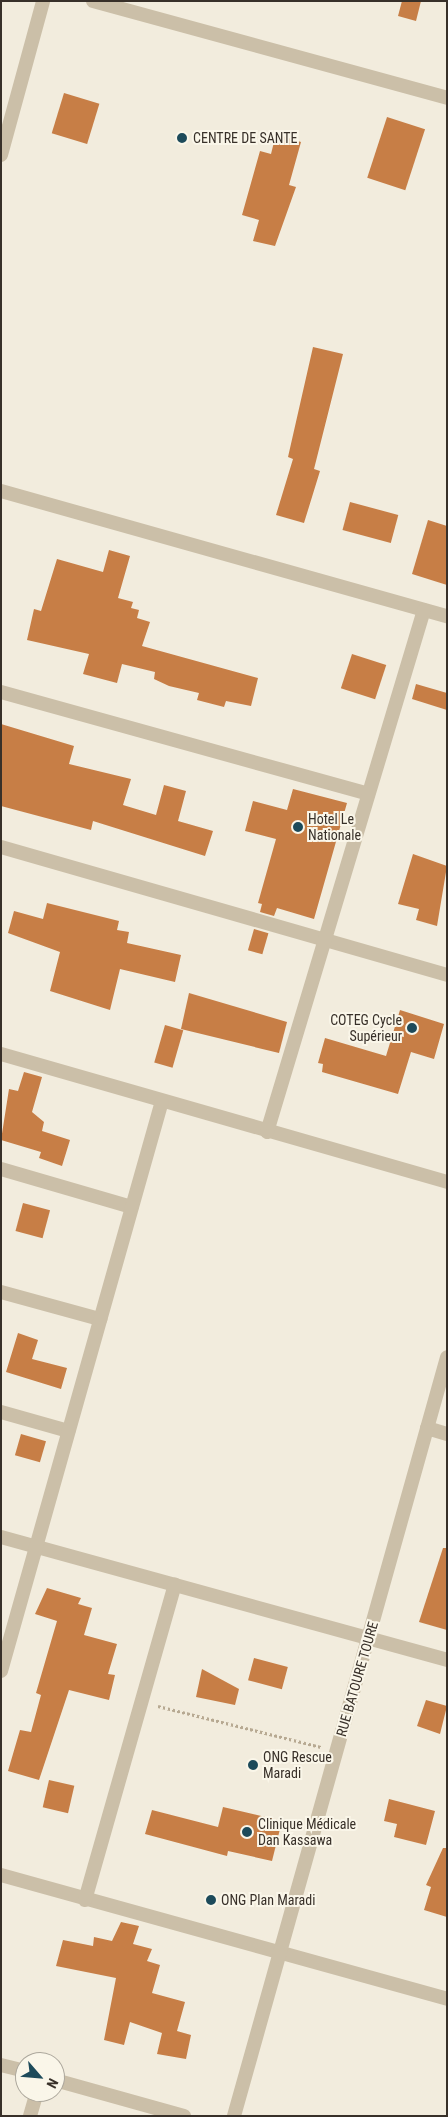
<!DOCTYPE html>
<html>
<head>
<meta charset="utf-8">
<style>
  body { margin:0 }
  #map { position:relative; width:448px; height:2117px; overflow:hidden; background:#f2ecdd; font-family:"Roboto Condensed",sans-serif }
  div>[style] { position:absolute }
  .building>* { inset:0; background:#c77e46; transform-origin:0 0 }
  .path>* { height:3px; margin-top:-1.5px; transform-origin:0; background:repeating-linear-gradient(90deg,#b7a992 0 2.5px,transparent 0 5px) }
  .minor>* { height:14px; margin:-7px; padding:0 7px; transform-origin:7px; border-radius:7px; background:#cbbfa8 }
  .dots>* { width:14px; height:14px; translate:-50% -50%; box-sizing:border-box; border:2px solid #faf6e9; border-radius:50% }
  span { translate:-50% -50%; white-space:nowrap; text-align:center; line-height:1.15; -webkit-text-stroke:4px #faf6e9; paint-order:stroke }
  .poi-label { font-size:14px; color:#383029 }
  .left { translate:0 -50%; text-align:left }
  .right { translate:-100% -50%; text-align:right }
  .street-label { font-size:14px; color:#383029 }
  .frame { position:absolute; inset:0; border:2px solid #383029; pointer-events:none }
  .north { position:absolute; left:15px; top:2052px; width:50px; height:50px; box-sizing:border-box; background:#faf6e9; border:1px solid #aca79c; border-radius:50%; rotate:117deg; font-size:14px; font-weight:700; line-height:20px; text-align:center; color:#383029 }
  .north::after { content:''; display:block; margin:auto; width:18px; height:22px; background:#1d4a5a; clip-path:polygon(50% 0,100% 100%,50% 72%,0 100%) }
</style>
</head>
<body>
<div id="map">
  <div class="building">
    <i style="clip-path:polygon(402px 1px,421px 1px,416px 21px,398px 16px)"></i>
    <i style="left:64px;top:93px;width:37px;height:42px;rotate:17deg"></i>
    <i style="left:387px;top:117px;width:40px;height:64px;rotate:18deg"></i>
    <i style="clip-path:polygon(276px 134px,301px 142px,289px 185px,296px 187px,275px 246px,253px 241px,259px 220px,242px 215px,260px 151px,271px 154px)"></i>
    <i style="clip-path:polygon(313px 347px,343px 354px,314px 469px,320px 471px,304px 523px,276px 515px,293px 459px,288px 457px)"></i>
    <i style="left:350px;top:502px;width:50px;height:29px;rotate:15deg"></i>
    <i style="clip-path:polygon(428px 520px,447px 526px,447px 585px,412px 574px)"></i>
    <i style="clip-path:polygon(109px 550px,130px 556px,118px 598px,133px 602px,131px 608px,139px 610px,137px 618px,150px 622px,142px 646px,258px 678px,251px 706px,226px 701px,224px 707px,197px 700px,199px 693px,169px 686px,154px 679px,155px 672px,122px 664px,117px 683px,83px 674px,89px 654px,27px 640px,34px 609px,41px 611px,57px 559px,103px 572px)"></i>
    <i style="left:352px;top:654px;width:36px;height:36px;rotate:18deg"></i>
    <i style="clip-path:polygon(416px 684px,447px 693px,447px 710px,412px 699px)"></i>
    <i style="clip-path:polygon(1px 724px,74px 746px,69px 764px,131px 779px,123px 805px,156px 815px,164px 785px,186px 791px,178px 821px,213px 831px,205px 856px,93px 821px,91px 830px,1px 806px)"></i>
    <i style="clip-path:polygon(293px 789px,347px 803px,314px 919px,277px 908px,274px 916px,260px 912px,262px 904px,258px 903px,276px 839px,245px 831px,253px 801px,287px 810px)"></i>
    <i style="clip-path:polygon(413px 854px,447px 866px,437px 926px,416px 920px,419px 909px,398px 904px)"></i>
    <i style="clip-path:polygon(47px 903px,119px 921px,117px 930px,129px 932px,127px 943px,181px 955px,175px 982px,120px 969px,110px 1010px,50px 991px,60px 952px,8px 933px,14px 911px,43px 919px)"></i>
    <i style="left:254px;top:929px;width:15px;height:22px;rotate:16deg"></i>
    <i style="clip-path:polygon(189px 993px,287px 1022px,279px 1053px,181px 1029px)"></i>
    <i style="clip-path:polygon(400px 1010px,444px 1024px,434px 1059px,411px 1052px,398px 1094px,322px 1072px,323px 1064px,318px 1063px,325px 1038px,386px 1056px)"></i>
    <i style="left:165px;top:1025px;width:19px;height:39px;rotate:16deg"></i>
    <i style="clip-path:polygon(24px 1072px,42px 1077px,32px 1112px,44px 1122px,42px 1131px,70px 1140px,62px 1166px,39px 1158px,41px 1152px,1px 1140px,9px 1089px,18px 1091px)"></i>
    <i style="left:23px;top:1203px;width:28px;height:29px;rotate:15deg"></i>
    <i style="clip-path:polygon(18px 1333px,38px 1340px,32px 1359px,67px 1368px,61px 1389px,6px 1372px)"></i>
    <i style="left:21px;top:1434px;width:26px;height:22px;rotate:16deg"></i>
    <i style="clip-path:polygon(443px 1548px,447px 1548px,447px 1630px,419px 1622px)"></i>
    <i style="clip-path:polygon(47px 1588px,81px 1598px,78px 1604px,92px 1608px,84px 1635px,117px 1644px,108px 1674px,115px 1675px,109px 1700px,69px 1690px,39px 1780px,8px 1771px,20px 1730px,31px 1732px,41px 1695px,36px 1693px,57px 1621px,35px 1614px)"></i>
    <i style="left:254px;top:1658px;width:35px;height:23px;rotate:15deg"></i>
    <i style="clip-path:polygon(202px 1669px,239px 1689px,235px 1705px,196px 1697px)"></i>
    <i style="clip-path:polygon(426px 1700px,447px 1706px,440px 1734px,417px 1726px)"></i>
    <i style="left:49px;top:1780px;width:26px;height:28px;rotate:13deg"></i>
    <i style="clip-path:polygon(389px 1799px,435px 1811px,426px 1845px,394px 1837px,397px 1824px,384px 1821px)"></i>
    <i style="clip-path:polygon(223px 1807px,282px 1821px,272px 1861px,228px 1851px,227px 1856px,145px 1834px,152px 1810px,218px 1827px)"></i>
    <i style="clip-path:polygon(443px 1848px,447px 1848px,447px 1917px,424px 1910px,431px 1887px,426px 1885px)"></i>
    <i style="clip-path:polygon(121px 1922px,139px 1926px,133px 1944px,152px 1949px,147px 1961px,160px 1965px,152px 1993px,185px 2002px,177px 2031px,191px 2035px,186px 2059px,157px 2054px,162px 2033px,130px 2022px,124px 2045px,104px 2040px,116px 1978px,56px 1966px,63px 1940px,93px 1946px,94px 1937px,112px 1941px)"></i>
  </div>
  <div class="path">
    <i style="left:158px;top:1706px;width:168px;rotate:14.1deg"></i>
  </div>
  <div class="minor">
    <i style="left:93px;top:1px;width:367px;rotate:15.3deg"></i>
    <i style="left:1px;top:155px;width:160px;rotate:-74.7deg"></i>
    <i style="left:1px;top:491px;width:463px;rotate:15.7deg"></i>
    <i style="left:1px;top:692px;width:381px;rotate:15.5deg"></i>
    <i style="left:1px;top:847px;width:464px;rotate:16deg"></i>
    <i style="left:1px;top:1054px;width:464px;rotate:16deg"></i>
    <i style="left:267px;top:1132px;width:545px;rotate:-73.26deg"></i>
    <i style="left:1px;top:1169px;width:136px;rotate:16.2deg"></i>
    <i style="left:1px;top:1292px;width:103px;rotate:15.3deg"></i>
    <i style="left:1px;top:1412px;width:70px;rotate:15.8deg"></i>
    <i style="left:427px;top:1428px;width:21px;rotate:17deg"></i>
    <i style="left:1px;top:1537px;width:463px;rotate:15.4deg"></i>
    <i style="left:1px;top:1671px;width:592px;rotate:-74.23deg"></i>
    <i style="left:1px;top:1875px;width:463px;rotate:15.5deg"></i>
    <i style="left:85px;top:1900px;width:328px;rotate:-74.1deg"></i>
    <i style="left:1px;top:2065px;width:25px;rotate:14deg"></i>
    <i style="left:55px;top:2080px;width:134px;rotate:15.6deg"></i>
    <i style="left:30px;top:2116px;width:25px;rotate:-74deg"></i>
    <i style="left:234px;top:2116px;width:788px;rotate:-74.32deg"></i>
  </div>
  <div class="dots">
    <i style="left:182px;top:138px;background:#1d4a5a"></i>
    <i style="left:298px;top:827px;background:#1d4a5a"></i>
    <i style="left:412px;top:1028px;background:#1d4a5a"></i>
    <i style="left:253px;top:1765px;background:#1d4a5a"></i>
    <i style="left:247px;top:1832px;background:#1d4a5a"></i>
    <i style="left:211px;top:1900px;background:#1d4a5a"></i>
  </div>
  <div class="poi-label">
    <span class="left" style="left:193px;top:138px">CENTRE DE SANTE</span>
    <span class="left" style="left:308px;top:827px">Hotel Le<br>Nationale</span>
    <span class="right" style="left:402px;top:1028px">COTEG Cycle<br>Supérieur</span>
    <span class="left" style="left:263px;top:1765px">ONG Rescue<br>Maradi</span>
    <span class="left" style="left:258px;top:1832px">Clinique Médicale<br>Dan Kassawa</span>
    <span class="left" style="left:221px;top:1900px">ONG Plan Maradi</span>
  </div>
  <div class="street-label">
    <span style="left:357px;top:1679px;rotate:-74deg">RUE BATOURE TOURE</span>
  </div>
  <div class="frame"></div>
  <div class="north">N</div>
</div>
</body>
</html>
